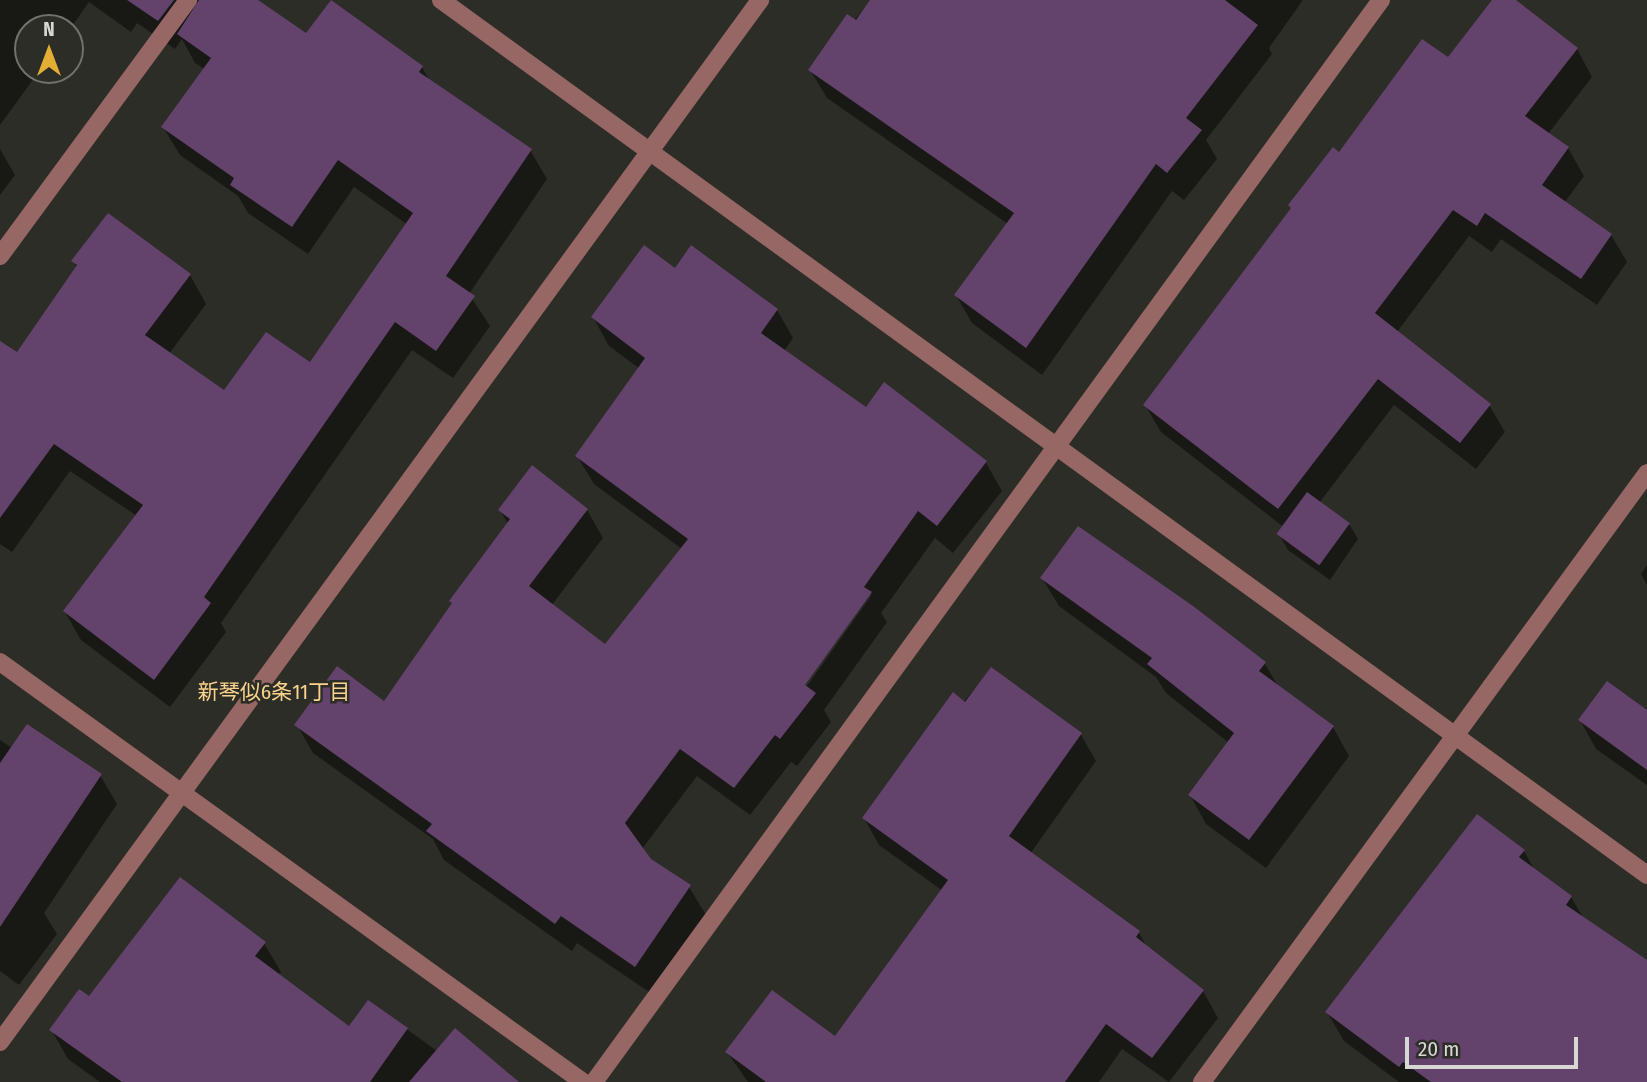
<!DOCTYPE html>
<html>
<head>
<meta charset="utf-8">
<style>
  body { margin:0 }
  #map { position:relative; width:1647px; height:1082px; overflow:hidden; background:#2d2d28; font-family:"Fira Sans Condensed","Noto Sans JP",sans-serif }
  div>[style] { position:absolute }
  .shadow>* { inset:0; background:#0007 }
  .building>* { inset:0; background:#63426c; transform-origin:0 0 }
  .minor>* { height:18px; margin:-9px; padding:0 9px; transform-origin:9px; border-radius:9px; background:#966764 }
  span { translate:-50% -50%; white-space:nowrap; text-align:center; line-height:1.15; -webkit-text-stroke:5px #2d2d28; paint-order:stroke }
  .neighbourhood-label { font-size:21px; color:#f9d38b }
  .north { position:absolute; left:14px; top:14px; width:70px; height:70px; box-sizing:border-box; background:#2d2d28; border:2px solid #71716d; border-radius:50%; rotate:0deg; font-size:19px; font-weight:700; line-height:28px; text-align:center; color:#d7d7d4 }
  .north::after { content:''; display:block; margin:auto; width:24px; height:32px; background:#e4ae35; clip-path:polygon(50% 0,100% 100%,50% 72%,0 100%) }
  .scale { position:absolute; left:1405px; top:1037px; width:173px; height:32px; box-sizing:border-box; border:4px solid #d7d7d4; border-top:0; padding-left:9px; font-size:21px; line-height:24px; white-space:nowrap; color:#d7d7d4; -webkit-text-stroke:5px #2d2d28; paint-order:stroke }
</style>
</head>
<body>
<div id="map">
  <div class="shadow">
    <i style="clip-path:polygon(0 0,255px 0,306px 36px,422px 67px,431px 83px,530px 150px,547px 179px,469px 294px,490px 326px,453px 378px,412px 350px,221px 623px,226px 632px,170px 707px,81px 640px,65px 612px,137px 516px,70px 471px,12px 552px,0 544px,0 368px,18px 353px,77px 268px,73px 261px,190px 275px,206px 304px,169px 354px,225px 393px,310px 364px,408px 225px,354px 187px,308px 254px,248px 213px,238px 196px,180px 155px,163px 127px,205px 69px,195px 63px,182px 39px,175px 49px,137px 23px,131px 32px,89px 2px,70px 29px,28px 28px,28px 70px,40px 70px,0 125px)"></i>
    <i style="clip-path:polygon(872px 0,1303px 0,1269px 48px,1272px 54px,1206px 140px,1217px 159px,1184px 200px,1172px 191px,1042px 375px,972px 323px,956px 295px,1008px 224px,827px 98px,810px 70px)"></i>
    <i style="clip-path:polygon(1495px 0,1513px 0,1577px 49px,1592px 77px,1548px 134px,1568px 148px,1584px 176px,1564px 203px,1611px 235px,1627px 262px,1597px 305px,1501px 239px,1492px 252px,1469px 236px,1397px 332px,1489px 405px,1505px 432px,1476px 469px,1394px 405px,1319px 503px,1349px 524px,1358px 539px,1330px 580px,1288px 550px,1280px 536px,1285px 528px,1161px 432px,1145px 405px,1340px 155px,1448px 60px)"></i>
    <i style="clip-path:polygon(0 149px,15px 175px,0 195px)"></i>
    <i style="clip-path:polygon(evenodd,675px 271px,777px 310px,793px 338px,784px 351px,867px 409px,884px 384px,986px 463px,1002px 491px,953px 553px,935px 538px,881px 613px,887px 622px,824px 710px,831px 722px,797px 766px,791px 762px,750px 815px,697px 776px,642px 849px,650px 861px,689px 887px,706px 915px,652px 994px,577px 943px,572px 951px,444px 860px,433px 839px,313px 753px,297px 725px,385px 703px,453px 605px,451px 601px,508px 524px,500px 510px,587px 510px,603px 538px,551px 606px,605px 646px,682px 549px,594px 484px,577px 456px,640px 369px,609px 346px,593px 317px,675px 271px,871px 590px,871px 596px,802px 693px,799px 691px,871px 590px)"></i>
    <i style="clip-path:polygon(1647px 565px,1647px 585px,1641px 574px)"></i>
    <i style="clip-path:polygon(1042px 578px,1265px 664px,1278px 686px,1333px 727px,1349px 756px,1266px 868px,1206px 824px,1190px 795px,1229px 743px,1166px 693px,1156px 677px,1059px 606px)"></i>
    <i style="clip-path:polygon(991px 670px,1081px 735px,1096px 761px,1030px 854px,1139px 933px,1148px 949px,1203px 991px,1218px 1018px,1169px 1082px,1122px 1049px,1099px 1082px,748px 1082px,727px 1052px,835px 1039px,943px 891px,879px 845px,864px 818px)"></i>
    <i style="clip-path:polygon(1647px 712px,1647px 785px,1596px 749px,1580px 720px)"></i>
    <i style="clip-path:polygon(0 740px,12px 748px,100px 775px,117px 804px,44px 913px,57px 934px,19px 985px,0 971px)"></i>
    <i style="clip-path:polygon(1524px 851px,1535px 871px,1571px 897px,1584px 919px,1647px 972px,1647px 1082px,1399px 1082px,1344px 1041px,1327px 1012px)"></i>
    <i style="clip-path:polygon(264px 943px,281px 972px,278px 975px,350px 1028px,369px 1002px,437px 1051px,513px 1082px,100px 1082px,68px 1059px,52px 1031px,89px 999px)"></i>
  </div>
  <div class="building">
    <i style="clip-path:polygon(127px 0,174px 0,158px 21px)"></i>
    <i style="clip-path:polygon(199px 0,258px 0,306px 33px,331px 0,423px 66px,419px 72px,532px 149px,446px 276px,475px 296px,436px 351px,395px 322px,204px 597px,211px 603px,154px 680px,63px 611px,143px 505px,54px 444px,0 518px,0 341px,17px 352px,77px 265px,71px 261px,108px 213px,191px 274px,145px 335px,224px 390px,266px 332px,310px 362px,413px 213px,338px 160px,292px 227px,230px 185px,234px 178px,161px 127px,211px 58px,177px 34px)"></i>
    <i style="clip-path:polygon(870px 0,1225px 0,1258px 25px,1186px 118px,1202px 130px,1167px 173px,1156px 164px,1026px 348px,954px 295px,1014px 213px,808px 70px,847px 14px,856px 20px)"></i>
    <i style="clip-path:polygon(1492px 0,1516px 0,1578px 48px,1525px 116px,1569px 147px,1542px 185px,1612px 234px,1581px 279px,1485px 213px,1477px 226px,1453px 210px,1375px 313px,1491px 404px,1460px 443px,1378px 379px,1278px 509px,1143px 405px,1291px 208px,1288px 205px,1333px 147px,1339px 152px,1422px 39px,1448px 57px)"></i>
    <i style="clip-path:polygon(644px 245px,675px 268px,691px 245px,778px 309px,761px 333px,866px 407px,884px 382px,987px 461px,937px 526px,918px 511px,864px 587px,872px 592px,805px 685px,816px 693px,780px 739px,775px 735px,734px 788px,680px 749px,625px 823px,651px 859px,691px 885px,635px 967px,561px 916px,555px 924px,426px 831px,432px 824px,294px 725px,337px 666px,384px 701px,452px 603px,449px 601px,510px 519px,498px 510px,532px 465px,588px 509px,529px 586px,605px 644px,688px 539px,575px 456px,645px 358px,591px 317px)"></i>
    <i style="left:1307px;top:492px;width:53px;height:52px;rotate:36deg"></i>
    <i style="clip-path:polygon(1078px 526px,1193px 606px,1266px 662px,1259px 671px,1334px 726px,1249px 840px,1188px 795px,1234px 733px,1147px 664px,1152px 658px,1040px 578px)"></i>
    <i style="clip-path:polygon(991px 667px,1082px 733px,1009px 836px,1140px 931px,1136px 937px,1204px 990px,1152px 1058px,1106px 1024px,1065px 1082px,766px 1082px,725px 1052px,772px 990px,835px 1036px,948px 880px,862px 818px,953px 692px,965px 702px)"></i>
    <i style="clip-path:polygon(1607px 681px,1647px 710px,1647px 770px,1578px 720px)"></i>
    <i style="clip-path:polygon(27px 724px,102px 774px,0 927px,0 763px)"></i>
    <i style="clip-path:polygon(1477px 814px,1525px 850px,1519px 857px,1572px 896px,1566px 905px,1647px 960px,1647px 1082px,1431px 1082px,1403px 1062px,1399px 1067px,1325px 1012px)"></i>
    <i style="clip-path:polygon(180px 877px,266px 942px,255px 956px,349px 1026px,368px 1000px,408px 1028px,370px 1082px,122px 1082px,49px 1030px,79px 989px,89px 996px)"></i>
    <i style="clip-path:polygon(455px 1028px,519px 1082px,409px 1082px)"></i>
  </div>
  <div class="minor">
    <i style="left:441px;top:0;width:1490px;rotate:35.96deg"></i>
    <i style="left:0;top:256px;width:318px;rotate:-53.7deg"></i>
    <i style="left:0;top:662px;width:719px;rotate:35.77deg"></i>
    <i style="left:0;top:1042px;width:1290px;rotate:-53.89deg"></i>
    <i style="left:594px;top:1082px;width:1338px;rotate:-53.97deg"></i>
    <i style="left:1202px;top:1082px;width:754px;rotate:-53.84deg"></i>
  </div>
  <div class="neighbourhood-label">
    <span style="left:274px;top:692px">新琴似6条11丁目</span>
  </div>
  <div class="north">N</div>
  <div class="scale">20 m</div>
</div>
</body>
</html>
